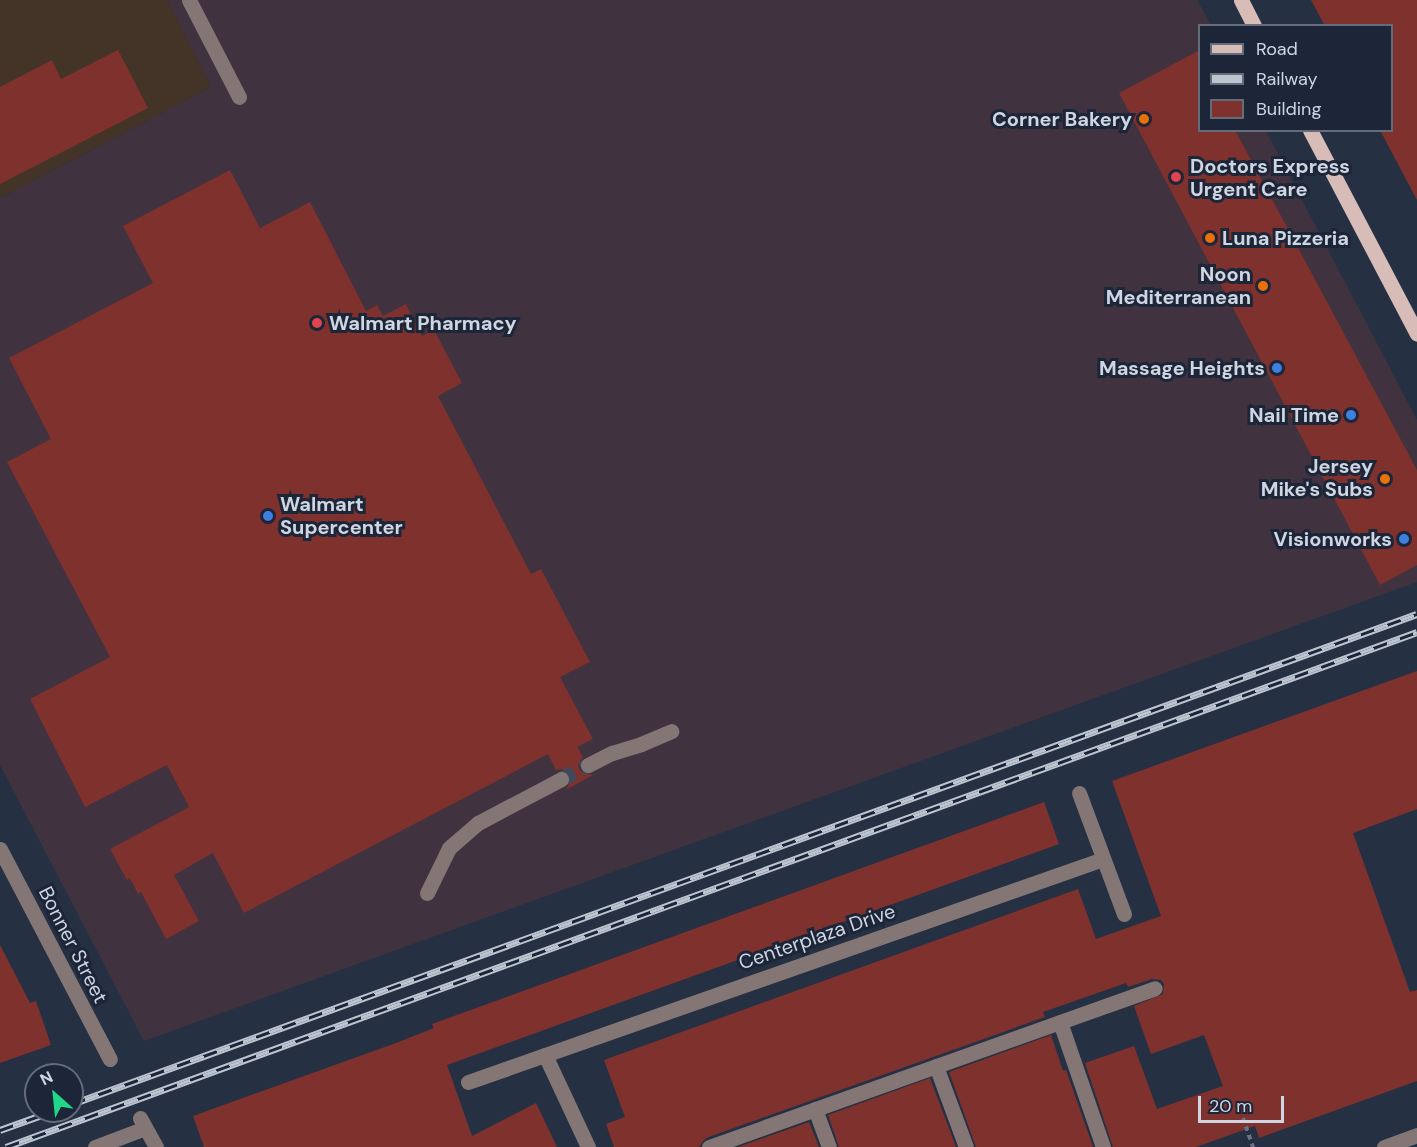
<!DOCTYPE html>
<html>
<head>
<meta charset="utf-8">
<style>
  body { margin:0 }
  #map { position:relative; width:1417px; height:1147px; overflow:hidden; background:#263043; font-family:"DM Sans",sans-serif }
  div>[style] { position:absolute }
  .commercial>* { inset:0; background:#40323f }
  .industrial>* { inset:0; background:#433427 }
  .building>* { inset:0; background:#7f312e }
  .minor-tunnel>* { height:15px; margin-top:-7.5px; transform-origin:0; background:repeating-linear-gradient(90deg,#3f495b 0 15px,transparent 0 23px) }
  .path>* { height:4px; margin-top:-2px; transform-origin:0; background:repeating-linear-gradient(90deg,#6b7383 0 4.5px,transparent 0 9px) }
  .minor>* { height:15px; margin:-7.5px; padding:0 7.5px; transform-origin:7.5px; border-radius:7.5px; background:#837674 }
  .major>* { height:15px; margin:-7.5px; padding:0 7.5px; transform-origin:7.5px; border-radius:7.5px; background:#d7bcb7 }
  .rail>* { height:7px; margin-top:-3.5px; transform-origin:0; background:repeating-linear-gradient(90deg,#1c2638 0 14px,#bdc5d1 0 28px); box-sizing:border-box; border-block:2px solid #bdc5d1 }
  .dots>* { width:16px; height:16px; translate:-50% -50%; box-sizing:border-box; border:3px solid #1c2638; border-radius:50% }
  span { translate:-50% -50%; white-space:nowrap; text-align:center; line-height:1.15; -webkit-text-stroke:6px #1c2638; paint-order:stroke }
  .poi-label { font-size:20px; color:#cfd6e2; font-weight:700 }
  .right { translate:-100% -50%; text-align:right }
  .left { translate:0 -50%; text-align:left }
  .street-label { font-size:20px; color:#cfd6e2 }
  .legend { position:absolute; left:1198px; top:24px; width:195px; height:108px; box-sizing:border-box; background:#1c2638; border:2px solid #646c7c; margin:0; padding:8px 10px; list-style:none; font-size:18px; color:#cfd6e2 }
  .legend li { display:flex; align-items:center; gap:12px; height:30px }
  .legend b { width:30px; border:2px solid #646c7c }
  .north { position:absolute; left:24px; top:1063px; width:60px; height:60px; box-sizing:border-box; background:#1c2638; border:2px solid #646c7c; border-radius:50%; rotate:333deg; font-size:16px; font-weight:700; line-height:24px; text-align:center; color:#cfd6e2 }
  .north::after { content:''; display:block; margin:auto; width:21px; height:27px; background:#20d887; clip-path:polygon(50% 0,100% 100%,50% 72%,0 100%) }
  .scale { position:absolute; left:1198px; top:1096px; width:86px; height:27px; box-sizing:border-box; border:3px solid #cfd6e2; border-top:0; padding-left:8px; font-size:18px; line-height:21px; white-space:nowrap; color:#cfd6e2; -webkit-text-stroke:4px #1c2638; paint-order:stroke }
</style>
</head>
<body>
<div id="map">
  <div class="commercial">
    <i style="clip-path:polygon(167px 0,1197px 0,1211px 25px,1200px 26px,1200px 130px,1266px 131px,1417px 420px,1417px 582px,144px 1041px,0 765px,0 198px,211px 87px)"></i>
  </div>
  <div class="industrial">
    <i style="clip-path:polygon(0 0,167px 0,211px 87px,0 198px)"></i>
  </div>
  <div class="building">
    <i style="clip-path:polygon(1311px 0,1417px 0,1417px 200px,1380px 130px,1392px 130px,1392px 26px,1325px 26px)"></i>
    <i style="clip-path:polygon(118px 50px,148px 108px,0 184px,0 87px,52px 60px,61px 79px)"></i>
    <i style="clip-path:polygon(1200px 50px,1200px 130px,1235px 130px,1417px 470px,1417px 565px,1380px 585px,1119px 93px)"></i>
    <i style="clip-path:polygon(230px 170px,260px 228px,310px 202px,366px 311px,377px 305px,383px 316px,406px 304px,422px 336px,434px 330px,462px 383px,438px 396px,531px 574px,541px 569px,590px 662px,560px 677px,593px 739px,577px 747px,583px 757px,578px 764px,579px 769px,583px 773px,593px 775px,566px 790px,571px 780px,569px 774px,562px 769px,556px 770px,548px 754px,244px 913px,213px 853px,174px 875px,199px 921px,166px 939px,141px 892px,138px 894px,130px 878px,127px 880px,110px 849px,189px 807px,167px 765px,85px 807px,30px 699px,110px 657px,7px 462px,51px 439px,9px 358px,153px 283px,123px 226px)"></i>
    <i style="clip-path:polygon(1417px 671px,1417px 809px,1353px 833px,1410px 992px,1417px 990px,1417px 1081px,1259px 1138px,1255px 1126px,1196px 1147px,1113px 1147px,1085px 1063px,1134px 1046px,1157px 1109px,1223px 1086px,1204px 1035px,1151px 1054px,1134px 1006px,1163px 994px,1164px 984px,1161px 980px,1152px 979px,1128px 987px,1126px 983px,1043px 1012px,1045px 1017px,706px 1138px,699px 1147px,614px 1147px,606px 1124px,625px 1117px,604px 1060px,1078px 889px,1096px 939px,1161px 916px,1112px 781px)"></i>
    <i style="clip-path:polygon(1044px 802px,1059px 844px,447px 1065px,472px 1136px,536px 1103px,557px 1147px,204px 1147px,193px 1116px,396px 1043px,434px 1028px,432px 1024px)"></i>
    <i style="clip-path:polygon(0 945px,30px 1003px,36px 1001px,51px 1045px,0 1063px)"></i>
    <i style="clip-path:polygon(1051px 1035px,1063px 1071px,1066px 1070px,1093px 1147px,976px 1147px,949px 1072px)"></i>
    <i style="clip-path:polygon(930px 1078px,956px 1147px,839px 1147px,828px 1115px)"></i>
    <i style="clip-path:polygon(809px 1122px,819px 1147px,738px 1147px)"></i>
  </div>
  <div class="minor-tunnel">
    <i style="left:561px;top:779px;width:30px;rotate:-27deg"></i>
  </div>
  <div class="path">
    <i style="left:1243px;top:1118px;width:31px;rotate:71deg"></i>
  </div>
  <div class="minor">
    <i style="left:189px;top:0;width:109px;rotate:62.7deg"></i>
    <i style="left:588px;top:765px;width:27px;rotate:-27deg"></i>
    <i style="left:612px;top:753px;width:30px;rotate:-17deg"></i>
    <i style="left:641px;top:744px;width:33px;rotate:-23deg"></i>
    <i style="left:1079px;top:793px;width:129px;rotate:69.6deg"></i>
    <i style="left:0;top:849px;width:237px;rotate:62.4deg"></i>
    <i style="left:427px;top:893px;width:50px;rotate:-63.9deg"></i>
    <i style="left:449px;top:848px;width:38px;rotate:-41deg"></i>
    <i style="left:478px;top:823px;width:94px;rotate:-27.9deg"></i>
    <i style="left:1060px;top:1022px;width:132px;rotate:71deg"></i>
    <i style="left:545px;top:1055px;width:102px;rotate:64.9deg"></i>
    <i style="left:936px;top:1066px;width:86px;rotate:69.7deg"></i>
    <i style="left:468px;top:1082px;width:673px;rotate:-19.35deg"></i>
    <i style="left:815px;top:1109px;width:40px;rotate:69.8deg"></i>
    <i style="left:140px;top:1118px;width:33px;rotate:61deg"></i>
    <i style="left:95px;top:1147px;width:53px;rotate:-20.8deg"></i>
    <i style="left:709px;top:1147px;width:473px;rotate:-19.6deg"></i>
    <i style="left:1384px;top:1147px;width:35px;rotate:-20deg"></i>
  </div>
  <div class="major">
    <i style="left:1241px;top:0;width:29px;rotate:63deg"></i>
    <i style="left:1310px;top:130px;width:230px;rotate:62.3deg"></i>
  </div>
  <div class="rail">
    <i style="left:72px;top:1104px;width:1431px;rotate:-20.02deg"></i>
    <i style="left:0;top:1130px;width:56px;rotate:-19.7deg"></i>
    <i style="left:6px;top:1147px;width:1502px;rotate:-20.05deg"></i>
  </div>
  <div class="dots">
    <i style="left:1144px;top:119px;background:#e8710a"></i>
    <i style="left:1176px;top:177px;background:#e0444e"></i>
    <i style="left:1210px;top:238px;background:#e8710a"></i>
    <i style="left:1263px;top:286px;background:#e8710a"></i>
    <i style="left:317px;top:323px;background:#e0444e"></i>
    <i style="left:1277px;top:368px;background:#3f7fe0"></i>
    <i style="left:1351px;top:415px;background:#3f7fe0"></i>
    <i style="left:1385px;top:479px;background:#e8710a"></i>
    <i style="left:268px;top:516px;background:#3f7fe0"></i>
    <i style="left:1404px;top:539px;background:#3f7fe0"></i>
  </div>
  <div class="poi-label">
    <span class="right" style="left:1132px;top:119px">Corner Bakery</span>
    <span class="left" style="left:1190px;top:178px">Doctors Express<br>Urgent Care</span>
    <span class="left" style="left:1222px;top:238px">Luna Pizzeria</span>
    <span class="right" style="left:1251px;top:286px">Noon<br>Mediterranean</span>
    <span class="left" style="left:329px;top:323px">Walmart Pharmacy</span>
    <span class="right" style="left:1265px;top:368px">Massage Heights</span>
    <span class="right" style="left:1339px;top:415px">Nail Time</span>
    <span class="right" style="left:1373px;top:478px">Jersey<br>Mike's Subs</span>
    <span class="left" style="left:280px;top:516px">Walmart<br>Supercenter</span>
    <span class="right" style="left:1392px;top:539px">Visionworks</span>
  </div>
  <div class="street-label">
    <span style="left:817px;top:937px;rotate:-19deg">Centerplaza Drive</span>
    <span style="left:73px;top:945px;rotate:63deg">Bonner Street</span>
  </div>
  <ul class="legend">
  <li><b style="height:8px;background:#d7bcb7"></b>Road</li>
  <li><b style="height:8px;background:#bdc5d1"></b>Railway</li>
  <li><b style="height:16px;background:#7f312e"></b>Building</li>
  </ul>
  <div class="north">N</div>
  <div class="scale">20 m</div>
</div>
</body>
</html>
